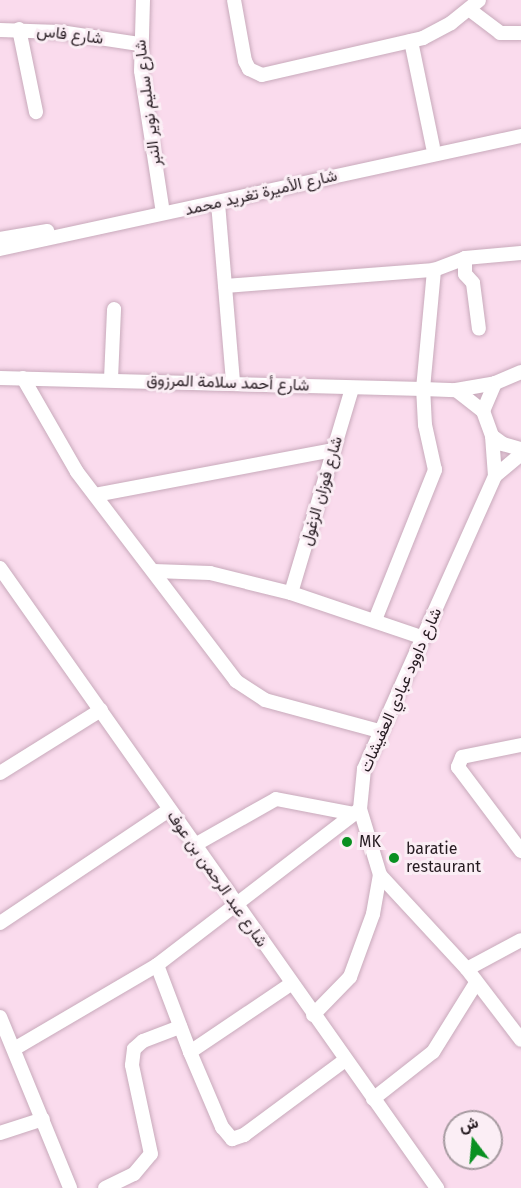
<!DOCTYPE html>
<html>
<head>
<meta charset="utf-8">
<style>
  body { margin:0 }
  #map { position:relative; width:521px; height:1188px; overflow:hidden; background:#fadbed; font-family:"Fira Sans",Vazirmatn,sans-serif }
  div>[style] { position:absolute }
  .roads { filter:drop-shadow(0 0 2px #c8aabb) drop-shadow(0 0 2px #c8aabb) }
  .minor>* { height:14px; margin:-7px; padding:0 7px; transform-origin:7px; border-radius:7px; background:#fff }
  .dots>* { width:16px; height:16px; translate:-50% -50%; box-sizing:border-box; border:3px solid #fbeef5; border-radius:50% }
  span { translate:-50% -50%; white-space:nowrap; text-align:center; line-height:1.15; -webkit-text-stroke:6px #fbeef5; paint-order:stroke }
  .street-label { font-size:16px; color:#261b21 }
  .poi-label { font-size:16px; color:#261b21 }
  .left { translate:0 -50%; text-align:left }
  .north { position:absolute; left:443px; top:1110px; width:60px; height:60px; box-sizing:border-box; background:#fbeef5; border:2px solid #a69aa0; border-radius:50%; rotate:344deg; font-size:16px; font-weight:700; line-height:24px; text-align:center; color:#261b21 }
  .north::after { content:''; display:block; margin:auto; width:21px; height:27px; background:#099021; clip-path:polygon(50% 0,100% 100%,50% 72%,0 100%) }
</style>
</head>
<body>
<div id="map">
  <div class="roads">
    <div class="minor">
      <i style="left:143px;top:0;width:71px;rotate:91.6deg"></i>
      <i style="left:141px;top:71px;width:137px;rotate:81.2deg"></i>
      <i style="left:234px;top:0;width:62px;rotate:79.8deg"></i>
      <i style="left:245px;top:61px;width:9px;rotate:63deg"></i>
      <i style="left:249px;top:69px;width:14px;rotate:25deg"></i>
      <i style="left:262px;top:75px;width:165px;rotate:-12.9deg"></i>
      <i style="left:423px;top:38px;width:32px;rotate:-28deg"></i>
      <i style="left:451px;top:23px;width:36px;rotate:-39deg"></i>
      <i style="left:470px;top:10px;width:38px;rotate:37deg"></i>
      <i style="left:500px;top:33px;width:21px"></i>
      <i style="left:19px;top:29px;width:85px;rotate:78.4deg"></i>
      <i style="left:0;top:30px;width:60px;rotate:1.9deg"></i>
      <i style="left:60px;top:32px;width:80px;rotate:8.6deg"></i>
      <i style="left:411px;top:41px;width:108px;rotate:78.3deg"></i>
      <i style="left:218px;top:203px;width:180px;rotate:85.2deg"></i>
      <i style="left:0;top:239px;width:48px;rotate:-9.7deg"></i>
      <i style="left:0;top:249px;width:533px;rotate:-12.24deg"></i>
      <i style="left:465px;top:258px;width:16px;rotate:90deg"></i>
      <i style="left:465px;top:274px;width:12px;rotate:48deg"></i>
      <i style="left:473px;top:283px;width:46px;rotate:82.6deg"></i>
      <i style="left:225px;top:286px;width:210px;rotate:-4.4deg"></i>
      <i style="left:434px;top:270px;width:33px;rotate:-21deg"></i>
      <i style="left:465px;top:258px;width:56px;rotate:-5.1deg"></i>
      <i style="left:521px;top:372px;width:28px;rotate:157deg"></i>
      <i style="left:495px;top:383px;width:30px;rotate:113deg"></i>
      <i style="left:483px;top:411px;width:27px;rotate:70deg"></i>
      <i style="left:492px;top:436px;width:14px;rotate:36deg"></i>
      <i style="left:503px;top:444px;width:19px;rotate:16deg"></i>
      <i style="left:0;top:378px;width:423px;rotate:1.5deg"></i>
      <i style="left:423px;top:389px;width:33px;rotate:2deg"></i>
      <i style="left:456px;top:390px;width:40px;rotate:-10deg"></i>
      <i style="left:23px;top:378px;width:108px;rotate:60.1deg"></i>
      <i style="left:77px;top:472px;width:263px;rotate:52.7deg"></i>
      <i style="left:236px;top:681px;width:35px;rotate:33deg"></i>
      <i style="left:265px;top:700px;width:118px;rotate:15.2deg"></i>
      <i style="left:111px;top:379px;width:70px;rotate:-87.5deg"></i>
      <i style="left:456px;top:390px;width:34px;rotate:38deg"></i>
      <i style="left:492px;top:436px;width:40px;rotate:85.7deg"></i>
      <i style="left:495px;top:476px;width:321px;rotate:114.1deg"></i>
      <i style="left:364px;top:769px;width:40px;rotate:95.7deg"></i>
      <i style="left:360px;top:809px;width:69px;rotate:73.1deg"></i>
      <i style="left:380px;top:875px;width:128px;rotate:47.2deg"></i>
      <i style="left:467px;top:969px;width:89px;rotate:52.7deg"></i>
      <i style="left:495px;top:476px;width:34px;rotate:-40deg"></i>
      <i style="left:95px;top:495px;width:243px;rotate:-10.7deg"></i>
      <i style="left:0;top:568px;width:759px;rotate:54.82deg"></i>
      <i style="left:154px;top:571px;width:56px;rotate:2deg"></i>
      <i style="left:210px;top:573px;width:83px;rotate:13.9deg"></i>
      <i style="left:291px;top:593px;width:140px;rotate:18.7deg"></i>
      <i style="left:291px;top:593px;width:214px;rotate:-73.4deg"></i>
      <i style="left:375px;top:620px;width:162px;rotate:-68.2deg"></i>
      <i style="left:435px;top:470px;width:46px;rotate:-102.5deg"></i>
      <i style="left:425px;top:425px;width:36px;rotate:-93deg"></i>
      <i style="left:423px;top:389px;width:120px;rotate:-84.7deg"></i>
      <i style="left:521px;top:745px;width:60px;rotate:168.5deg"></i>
      <i style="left:462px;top:757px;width:11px;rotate:112deg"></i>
      <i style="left:458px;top:767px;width:105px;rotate:53.1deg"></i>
      <i style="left:0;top:773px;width:119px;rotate:-32deg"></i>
      <i style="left:193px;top:846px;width:95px;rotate:-29.5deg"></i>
      <i style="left:276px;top:799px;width:79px;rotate:10.9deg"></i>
      <i style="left:0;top:923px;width:203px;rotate:-33.8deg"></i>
      <i style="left:157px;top:965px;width:93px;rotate:69.2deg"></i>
      <i style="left:190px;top:1052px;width:122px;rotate:-34deg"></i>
      <i style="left:467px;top:969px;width:61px;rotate:-28.2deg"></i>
      <i style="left:313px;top:1015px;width:53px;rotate:-45.8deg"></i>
      <i style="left:350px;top:977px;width:67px;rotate:-69.9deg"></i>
      <i style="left:373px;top:914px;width:40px;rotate:-80deg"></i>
      <i style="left:0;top:1017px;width:185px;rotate:67.7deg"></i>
      <i style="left:14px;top:1049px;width:166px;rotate:-30.4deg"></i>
      <i style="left:157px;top:965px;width:256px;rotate:-37.5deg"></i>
      <i style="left:190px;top:1052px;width:82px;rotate:66.9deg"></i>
      <i style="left:222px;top:1127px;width:16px;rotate:50deg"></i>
      <i style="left:232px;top:1139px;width:13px;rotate:-18deg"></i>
      <i style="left:244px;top:1135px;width:124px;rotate:-36.5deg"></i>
      <i style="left:373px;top:1099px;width:76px;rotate:-38.1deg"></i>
      <i style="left:433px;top:1052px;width:81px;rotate:-58.1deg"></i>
      <i style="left:0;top:1133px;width:45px;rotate:-18deg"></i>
      <i style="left:105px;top:1188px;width:32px;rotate:-26deg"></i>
      <i style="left:134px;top:1174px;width:26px;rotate:-50deg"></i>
      <i style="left:151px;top:1154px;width:91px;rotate:-102.1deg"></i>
      <i style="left:132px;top:1065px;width:16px;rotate:-83deg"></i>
      <i style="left:134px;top:1049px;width:12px;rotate:-42deg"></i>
      <i style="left:143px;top:1041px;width:40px;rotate:-21deg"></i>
    </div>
  </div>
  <div class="dots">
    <i style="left:347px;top:842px;background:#099021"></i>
    <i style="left:394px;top:858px;background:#099021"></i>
  </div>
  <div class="street-label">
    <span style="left:70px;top:35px;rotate:7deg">شارع فاس</span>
    <span style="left:148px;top:103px;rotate:-97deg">شارع سليم نوير النبر</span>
    <span style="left:261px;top:193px;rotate:-13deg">شارع الأميرة تغريد محمد</span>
    <span style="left:228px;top:383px;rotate:2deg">شارع أحمد سلامة المرزوق</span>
    <span style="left:322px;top:491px;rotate:-74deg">شارع فوزان الزغول</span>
    <span style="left:401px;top:690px;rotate:-66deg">شارع داوود عبادي العفيشات</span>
    <span style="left:217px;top:879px;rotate:55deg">شارع عبد الرحمن بن عوف</span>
  </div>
  <div class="poi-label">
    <span class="left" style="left:359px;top:842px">MK</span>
    <span class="left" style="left:406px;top:858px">baratie<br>restaurant</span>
  </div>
  <div class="north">ش</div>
</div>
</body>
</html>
